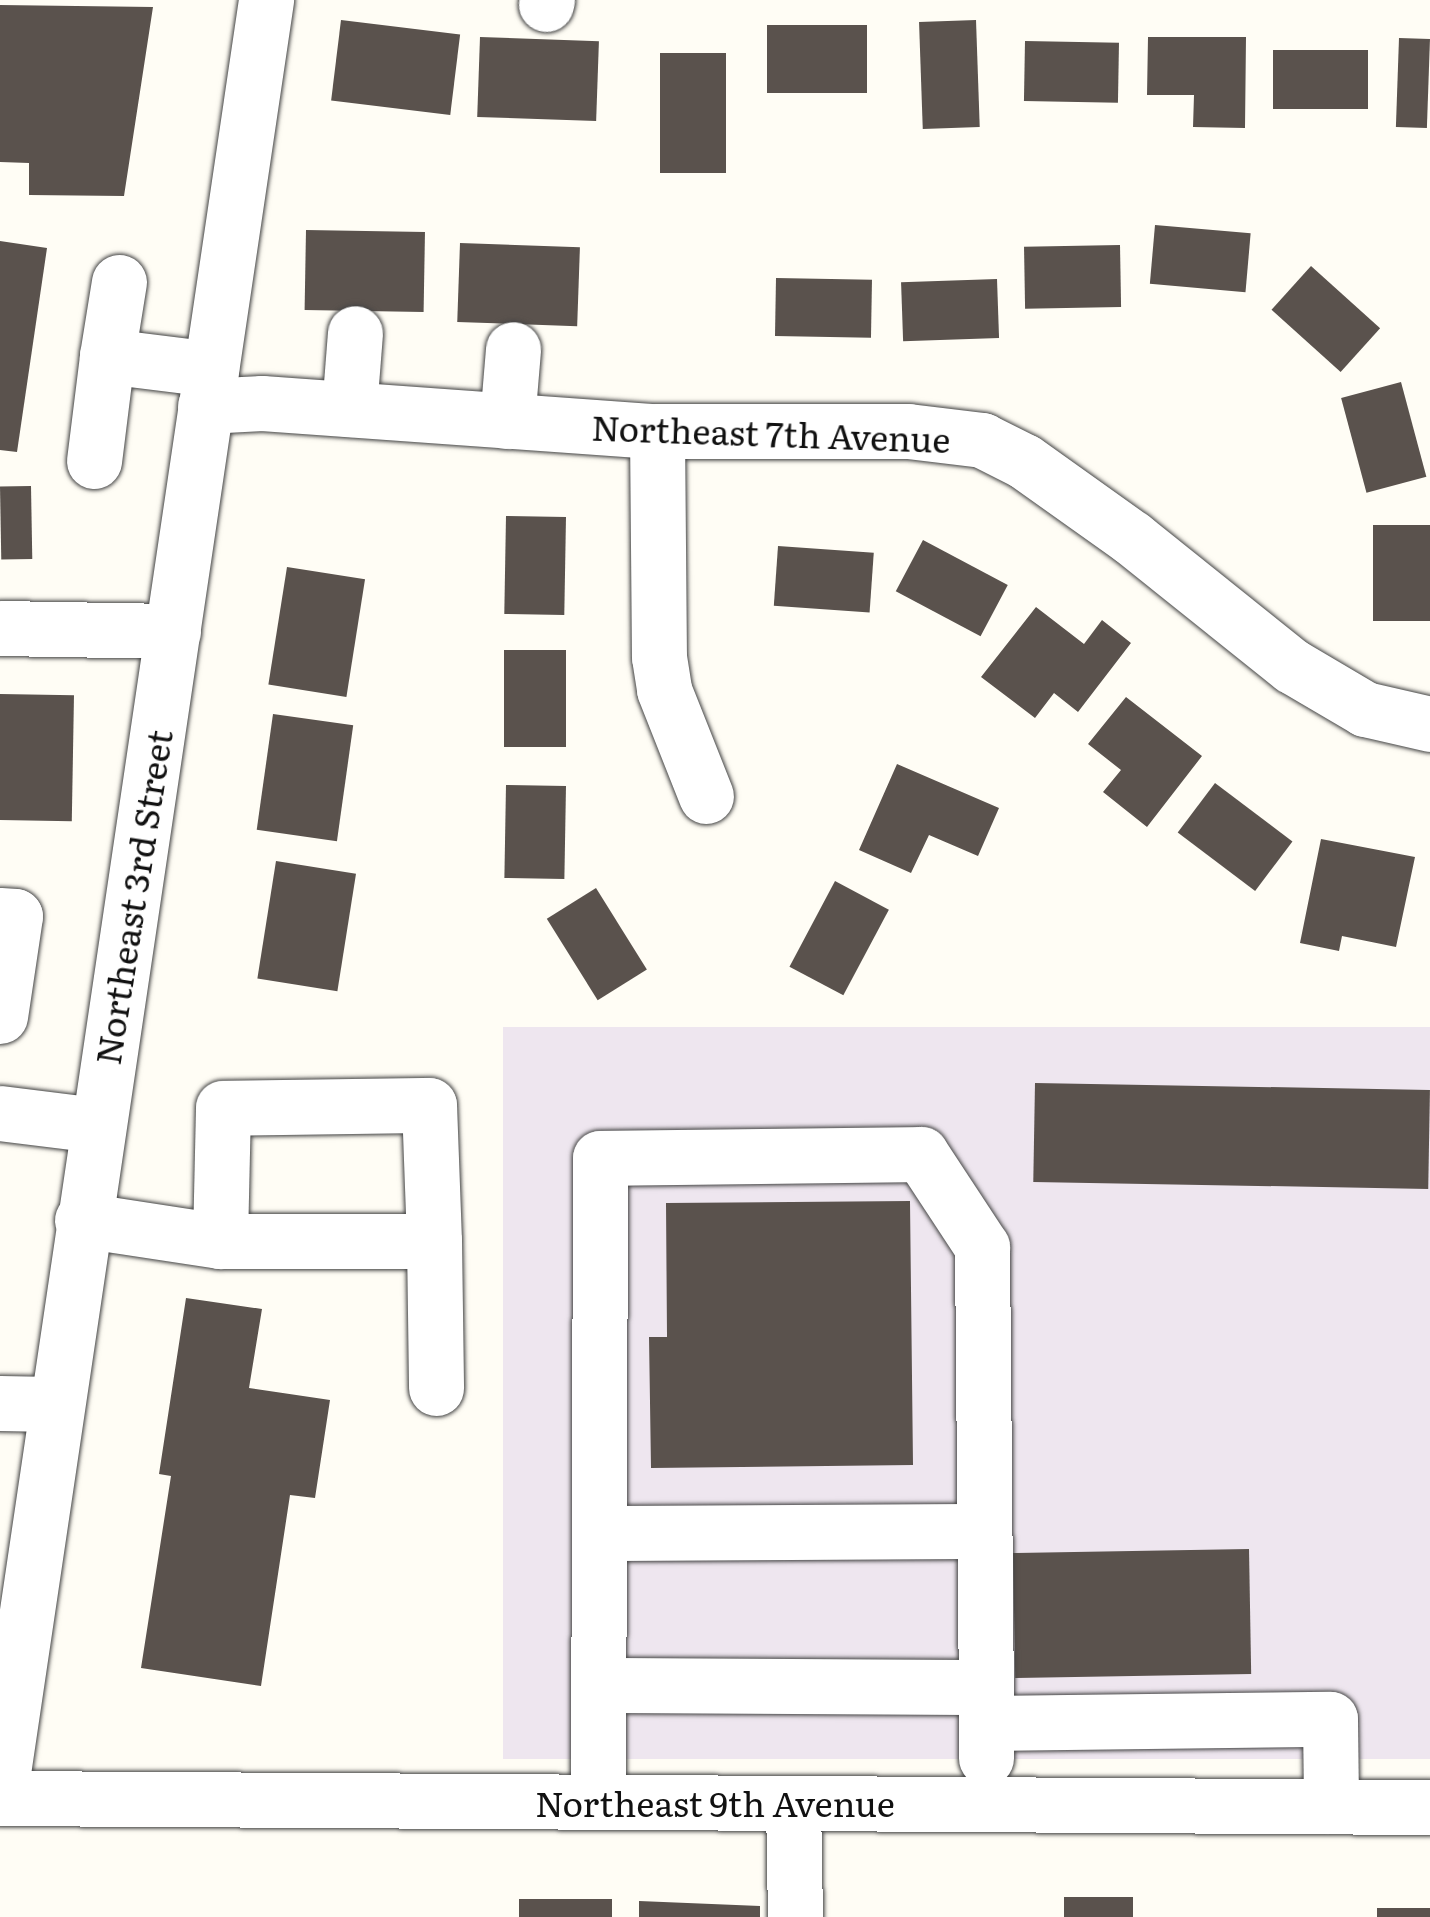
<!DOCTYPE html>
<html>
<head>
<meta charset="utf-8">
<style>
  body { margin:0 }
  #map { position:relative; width:1430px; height:1917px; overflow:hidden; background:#fffdf5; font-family:Literata,serif }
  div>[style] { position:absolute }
  .industrial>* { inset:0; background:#eee6ef; transform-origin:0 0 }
  .building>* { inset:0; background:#5a524d; transform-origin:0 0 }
  .roads { filter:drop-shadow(0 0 2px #444) drop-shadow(0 0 2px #444) }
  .minor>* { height:55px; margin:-27.5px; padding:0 27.5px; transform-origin:27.5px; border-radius:27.5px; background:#fff }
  span { translate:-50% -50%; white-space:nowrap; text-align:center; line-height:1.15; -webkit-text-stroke:10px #fff; paint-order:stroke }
  .street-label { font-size:35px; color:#111 }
</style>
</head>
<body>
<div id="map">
  <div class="industrial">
    <i style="left:1430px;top:1027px;width:732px;height:927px;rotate:90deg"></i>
  </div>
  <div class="building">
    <i style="clip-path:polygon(0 5px,153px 7px,124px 196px,29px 195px,29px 163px,0 162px)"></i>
    <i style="left:341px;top:20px;width:120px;height:81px;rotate:7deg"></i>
    <i style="left:976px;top:20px;width:107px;height:57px;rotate:88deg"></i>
    <i style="left:767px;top:25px;width:100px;height:68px"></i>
    <i style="left:480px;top:37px;width:119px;height:80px;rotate:2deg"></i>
    <i style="clip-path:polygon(1148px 37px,1246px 37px,1245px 128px,1193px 127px,1194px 95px,1147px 95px)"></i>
    <i style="left:1399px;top:38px;width:31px;height:89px;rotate:2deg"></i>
    <i style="left:1025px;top:41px;width:94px;height:60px;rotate:1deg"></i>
    <i style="left:1273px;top:50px;width:95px;height:59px"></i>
    <i style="left:726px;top:53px;width:120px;height:66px;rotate:90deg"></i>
    <i style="left:1155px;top:225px;width:96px;height:59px;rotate:5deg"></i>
    <i style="left:306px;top:230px;width:119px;height:80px;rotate:1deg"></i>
    <i style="clip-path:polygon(0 241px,47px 248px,17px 452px,0 450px)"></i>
    <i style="left:460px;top:243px;width:120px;height:79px;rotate:2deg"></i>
    <i style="left:1120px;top:245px;width:62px;height:96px;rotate:89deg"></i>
    <i style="left:1311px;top:266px;width:93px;height:59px;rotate:42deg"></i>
    <i style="left:776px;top:278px;width:96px;height:58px;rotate:1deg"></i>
    <i style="left:997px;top:279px;width:59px;height:96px;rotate:88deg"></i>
    <i style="left:1401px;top:382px;width:98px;height:62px;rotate:75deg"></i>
    <i style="left:31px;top:486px;width:73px;height:31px;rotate:89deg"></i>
    <i style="left:506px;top:516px;width:60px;height:98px;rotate:1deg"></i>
    <i style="left:1430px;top:525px;width:96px;height:57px;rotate:90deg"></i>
    <i style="left:923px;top:540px;width:96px;height:58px;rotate:28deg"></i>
    <i style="left:778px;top:546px;width:96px;height:60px;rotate:4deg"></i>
    <i style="left:287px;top:567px;width:79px;height:119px;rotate:9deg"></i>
    <i style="clip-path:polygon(1036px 607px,1084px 644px,1102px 620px,1131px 643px,1078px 712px,1054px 693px,1035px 718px,981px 677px)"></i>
    <i style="left:504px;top:650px;width:62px;height:97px"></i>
    <i style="left:0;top:694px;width:74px;height:126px;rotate:1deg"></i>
    <i style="clip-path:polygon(1126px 697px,1202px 756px,1147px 827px,1103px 792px,1121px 770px,1088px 744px)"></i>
    <i style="left:273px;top:714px;width:81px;height:117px;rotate:8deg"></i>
    <i style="clip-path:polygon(897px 764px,999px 808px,978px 856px,929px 835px,911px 873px,859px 850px)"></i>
    <i style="left:1215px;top:783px;width:97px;height:62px;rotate:37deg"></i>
    <i style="left:506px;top:785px;width:60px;height:93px;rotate:1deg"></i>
    <i style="clip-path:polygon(1321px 839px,1415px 857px,1396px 947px,1342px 936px,1339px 951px,1300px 943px)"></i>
    <i style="left:276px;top:861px;width:81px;height:119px;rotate:9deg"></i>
    <i style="left:835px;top:881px;width:61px;height:97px;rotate:28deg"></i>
    <i style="left:596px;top:888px;width:96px;height:58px;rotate:58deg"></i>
    <i style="left:1035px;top:1083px;width:395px;height:99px;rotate:1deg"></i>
    <i style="clip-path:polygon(910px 1201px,913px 1465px,651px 1468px,649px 1337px,667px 1337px,666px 1203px)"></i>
    <i style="clip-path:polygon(186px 1298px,262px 1309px,249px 1388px,330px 1400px,315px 1498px,290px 1495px,261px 1686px,141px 1668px,171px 1476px,159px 1474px)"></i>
    <i style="left:1249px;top:1549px;width:125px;height:236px;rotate:89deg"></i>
    <i style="left:1064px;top:1897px;width:69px;height:20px"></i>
    <i style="left:519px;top:1899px;width:93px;height:18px"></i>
    <i style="clip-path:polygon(639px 1901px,760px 1906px,760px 1917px,639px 1917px)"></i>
    <i style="left:1430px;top:1908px;width:9px;height:53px;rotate:90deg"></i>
  </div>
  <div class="roads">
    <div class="minor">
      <i style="left:546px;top:4px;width:4px;rotate:-76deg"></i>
      <i style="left:107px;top:356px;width:75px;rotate:-80.8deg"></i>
      <i style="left:205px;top:406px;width:57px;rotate:-3deg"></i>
      <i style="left:262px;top:403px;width:396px;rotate:4.1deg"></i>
      <i style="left:657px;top:431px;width:251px"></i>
      <i style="left:908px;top:431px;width:75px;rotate:6.9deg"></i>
      <i style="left:982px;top:440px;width:47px;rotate:26.6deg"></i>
      <i style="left:1024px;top:461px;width:133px;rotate:35.5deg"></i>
      <i style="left:1132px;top:538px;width:205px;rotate:38.7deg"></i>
      <i style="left:1292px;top:666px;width:85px;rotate:30.5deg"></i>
      <i style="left:1365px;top:709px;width:67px;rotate:13deg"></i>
      <i style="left:349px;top:409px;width:76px;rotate:-85.5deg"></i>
      <i style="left:507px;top:421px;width:72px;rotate:-85.2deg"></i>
      <i style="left:657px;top:431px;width:226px;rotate:89.5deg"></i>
      <i style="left:659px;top:657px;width:33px;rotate:81deg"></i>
      <i style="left:664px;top:690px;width:114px;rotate:68.4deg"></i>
      <i style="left:94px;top:461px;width:106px;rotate:-82.9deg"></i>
      <i style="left:107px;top:356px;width:105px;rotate:7.1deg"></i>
      <i style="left:0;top:628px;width:173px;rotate:1deg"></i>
      <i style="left:0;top:915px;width:15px;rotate:4deg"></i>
      <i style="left:15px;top:916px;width:101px;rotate:98.5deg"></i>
      <i style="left:0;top:1113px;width:98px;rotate:7.1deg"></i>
      <i style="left:82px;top:1220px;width:140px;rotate:8.7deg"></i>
      <i style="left:220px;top:1241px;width:214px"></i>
      <i style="left:434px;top:1241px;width:136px;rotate:-92.1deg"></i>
      <i style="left:429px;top:1105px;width:206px;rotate:179.2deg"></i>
      <i style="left:223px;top:1108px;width:133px;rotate:91.3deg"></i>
      <i style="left:434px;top:1241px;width:147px;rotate:89.2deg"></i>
      <i style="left:0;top:1403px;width:53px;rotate:1.1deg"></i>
      <i style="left:600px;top:1533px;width:384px;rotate:-0.3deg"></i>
      <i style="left:599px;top:1685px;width:386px;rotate:0.3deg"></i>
      <i style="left:986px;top:1758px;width:35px;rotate:-90deg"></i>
      <i style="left:986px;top:1723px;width:344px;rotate:-0.7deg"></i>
      <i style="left:1330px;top:1719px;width:87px;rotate:89.3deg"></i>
      <i style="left:0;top:1793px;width:1813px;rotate:-81.56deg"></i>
      <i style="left:0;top:1798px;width:1430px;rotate:0.36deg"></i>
      <i style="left:598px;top:1801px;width:643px;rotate:-89.82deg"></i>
      <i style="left:600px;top:1158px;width:321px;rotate:-0.7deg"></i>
      <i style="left:921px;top:1154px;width:111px;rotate:56.7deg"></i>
      <i style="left:982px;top:1247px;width:476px;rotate:89.5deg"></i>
      <i style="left:793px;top:1803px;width:114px;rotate:89deg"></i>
    </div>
  </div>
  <div class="street-label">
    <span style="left:771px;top:432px;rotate:2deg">Northeast 7th Avenue</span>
    <span style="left:132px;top:897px;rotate:-81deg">Northeast 3rd Street</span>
    <span style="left:715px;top:1802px">Northeast 9th Avenue</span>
  </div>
</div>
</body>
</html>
